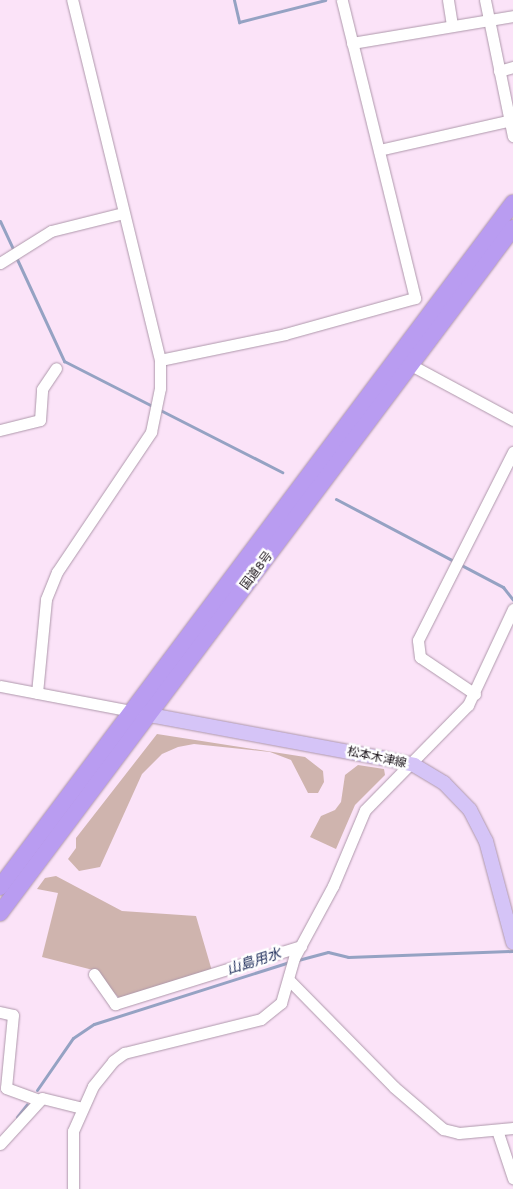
<!DOCTYPE html>
<html>
<head>
<meta charset="utf-8">
<style>
  body { margin:0 }
  #map { position:relative; width:513px; height:1189px; overflow:hidden; background:#fbe3f8; font-family:"Varela Round","Noto Sans JP",sans-serif }
  div>[style] { position:absolute }
  .green>* { inset:0; background:#cfb4ae }
  .stream>* { height:3px; margin:-1.5px; padding:0 1.5px; transform-origin:1.5px; border-radius:1.5px; background:#95a2c3 }
  .roads { filter:drop-shadow(0 0 1px #ae98ab) drop-shadow(0 0 1px #ae98ab) }
  .minor>* { height:11px; margin:-5.5px; padding:0 5.5px; transform-origin:5.5px; border-radius:5.5px; background:#fff }
  .major>* { height:14px; margin:-7px; padding:0 7px; transform-origin:7px; border-radius:7px; background:#d5c4f7 }
  .highway>* { height:16px; margin:-8px; padding:0 8px; transform-origin:8px; border-radius:8px; background:#b99cf1 }
  span { translate:-50% -50%; white-space:nowrap; text-align:center; line-height:1.15; -webkit-text-stroke:5px #fff; paint-order:stroke }
  .street-label { font-size:12px; color:#181017 }
  .water-label { font-size:14px; color:#22315d; font-style:italic }
</style>
</head>
<body>
<div id="map">
  <div class="green">
    <i style="clip-path:polygon(157px 734px,305px 757px,323px 771px,324px 782px,318px 793px,308px 793px,291px 760px,270px 752px,194px 744px,178px 747px,162px 754px,142px 774px,100px 867px,79px 871px,68px 859px,76px 848px,76px 838px)"></i>
    <i style="clip-path:polygon(358px 765px,384px 769px,385px 775px,355px 805px,336px 849px,310px 837px,321px 816px,335px 810px,341px 802px,345px 775px)"></i>
    <i style="clip-path:polygon(56px 876px,122px 911px,196px 916px,212px 971px,120px 999px,93px 970px,42px 957px,58px 893px,37px 889px,45px 878px)"></i>
  </div>
  <div class="stream">
    <i style="left:234px;top:0;width:23px;rotate:77deg"></i>
    <i style="left:239px;top:22px;width:89px;rotate:-14.3deg"></i>
    <i style="left:0;top:221px;width:33px;rotate:65deg"></i>
    <i style="left:16px;top:257px;width:115px;rotate:65.2deg"></i>
    <i style="left:64px;top:361px;width:245px;rotate:27deg"></i>
    <i style="left:336px;top:499px;width:189px;rotate:27.8deg"></i>
    <i style="left:503px;top:587px;width:16px;rotate:52deg"></i>
    <i style="left:298px;top:960px;width:31px;rotate:-15deg"></i>
    <i style="left:328px;top:952px;width:21px;rotate:14deg"></i>
    <i style="left:348px;top:957px;width:165px;rotate:-2.1deg"></i>
    <i style="left:37px;top:1090px;width:63px;rotate:-55.3deg"></i>
    <i style="left:73px;top:1038px;width:25px;rotate:-34deg"></i>
    <i style="left:94px;top:1024px;width:205px;rotate:-17.6deg"></i>
    <i style="left:17px;top:1117px;width:16px;rotate:-52deg"></i>
  </div>
  <div class="roads">
    <div class="minor">
      <i style="left:448px;top:0;width:25px;rotate:81deg"></i>
      <i style="left:485px;top:0;width:139px;rotate:78.4deg"></i>
      <i style="left:352px;top:43px;width:163px;rotate:-9.5deg"></i>
      <i style="left:499px;top:71px;width:15px;rotate:-16deg"></i>
      <i style="left:379px;top:150px;width:132px;rotate:-12.7deg"></i>
      <i style="left:0;top:263px;width:60px;rotate:-32.1deg"></i>
      <i style="left:51px;top:231px;width:74px;rotate:-14deg"></i>
      <i style="left:160px;top:360px;width:128px;rotate:-11.7deg"></i>
      <i style="left:285px;top:334px;width:135px;rotate:-15.5deg"></i>
      <i style="left:415px;top:298px;width:307px;rotate:-103.8deg"></i>
      <i style="left:411px;top:365px;width:116px;rotate:28.3deg"></i>
      <i style="left:0;top:430px;width:41px;rotate:-14deg"></i>
      <i style="left:40px;top:420px;width:31px;rotate:-86deg"></i>
      <i style="left:42px;top:389px;width:25px;rotate:-56deg"></i>
      <i style="left:0;top:686px;width:133px;rotate:10.8deg"></i>
      <i style="left:37px;top:693px;width:94px;rotate:-84.5deg"></i>
      <i style="left:46px;top:599px;width:29px;rotate:-68deg"></i>
      <i style="left:57px;top:572px;width:169px;rotate:-56.1deg"></i>
      <i style="left:151px;top:432px;width:45px;rotate:-78.4deg"></i>
      <i style="left:160px;top:388px;width:28px;rotate:-90deg"></i>
      <i style="left:160px;top:360px;width:371px;rotate:-103.7deg"></i>
      <i style="left:475px;top:694px;width:66px;rotate:-146.1deg"></i>
      <i style="left:420px;top:657px;width:17px;rotate:-97deg"></i>
      <i style="left:418px;top:640px;width:211px;rotate:-63.2deg"></i>
      <i style="left:94px;top:974px;width:37px;rotate:55deg"></i>
      <i style="left:115px;top:1004px;width:195px;rotate:-17.3deg"></i>
      <i style="left:290px;top:981px;width:148px;rotate:45.5deg"></i>
      <i style="left:394px;top:1087px;width:65px;rotate:40.6deg"></i>
      <i style="left:443px;top:1129px;width:16px;rotate:14deg"></i>
      <i style="left:459px;top:1133px;width:54px;rotate:-5.3deg"></i>
      <i style="left:0;top:1012px;width:13px;rotate:13deg"></i>
      <i style="left:13px;top:1015px;width:73px;rotate:95.5deg"></i>
      <i style="left:6px;top:1088px;width:35px;rotate:20deg"></i>
      <i style="left:497px;top:1130px;width:51px;rotate:71.6deg"></i>
      <i style="left:0;top:1144px;width:62px;rotate:-47.6deg"></i>
      <i style="left:42px;top:1098px;width:41px;rotate:14deg"></i>
      <i style="left:73px;top:1189px;width:58px;rotate:-90deg"></i>
      <i style="left:73px;top:1131px;width:49px;rotate:-66deg"></i>
      <i style="left:93px;top:1086px;width:32px;rotate:-51deg"></i>
      <i style="left:113px;top:1061px;width:14px;rotate:-36deg"></i>
      <i style="left:124px;top:1053px;width:141px;rotate:-13.9deg"></i>
      <i style="left:261px;top:1019px;width:26px;rotate:-39deg"></i>
      <i style="left:281px;top:1003px;width:47px;rotate:-73.9deg"></i>
      <i style="left:294px;top:958px;width:82px;rotate:-61.6deg"></i>
      <i style="left:333px;top:886px;width:82px;rotate:-67.2deg"></i>
      <i style="left:365px;top:810px;width:147px;rotate:-45.6deg"></i>
      <i style="left:468px;top:705px;width:106px;rotate:-64.9deg"></i>
    </div>
    <div class="major">
      <i style="left:139px;top:713px;width:247px;rotate:10.5deg"></i>
      <i style="left:382px;top:758px;width:33px;rotate:12deg"></i>
      <i style="left:414px;top:765px;width:35px;rotate:31deg"></i>
      <i style="left:444px;top:783px;width:37px;rotate:46deg"></i>
      <i style="left:470px;top:810px;width:35px;rotate:63deg"></i>
      <i style="left:486px;top:841px;width:105px;rotate:75deg"></i>
    </div>
    <div class="highway">
      <i style="left:0;top:887px;width:855px;rotate:-53.13deg"></i>
      <i style="left:0;top:913px;width:856px;rotate:-53.17deg"></i>
    </div>
  </div>
  <div class="street-label">
    <span style="left:257px;top:571px;rotate:-53deg">国道8号</span>
    <span style="left:377px;top:758px;rotate:12deg">松本木津線</span>
  </div>
  <div class="water-label">
    <span style="left:254px;top:962px;rotate:-18deg">山島用水</span>
  </div>
</div>
</body>
</html>
